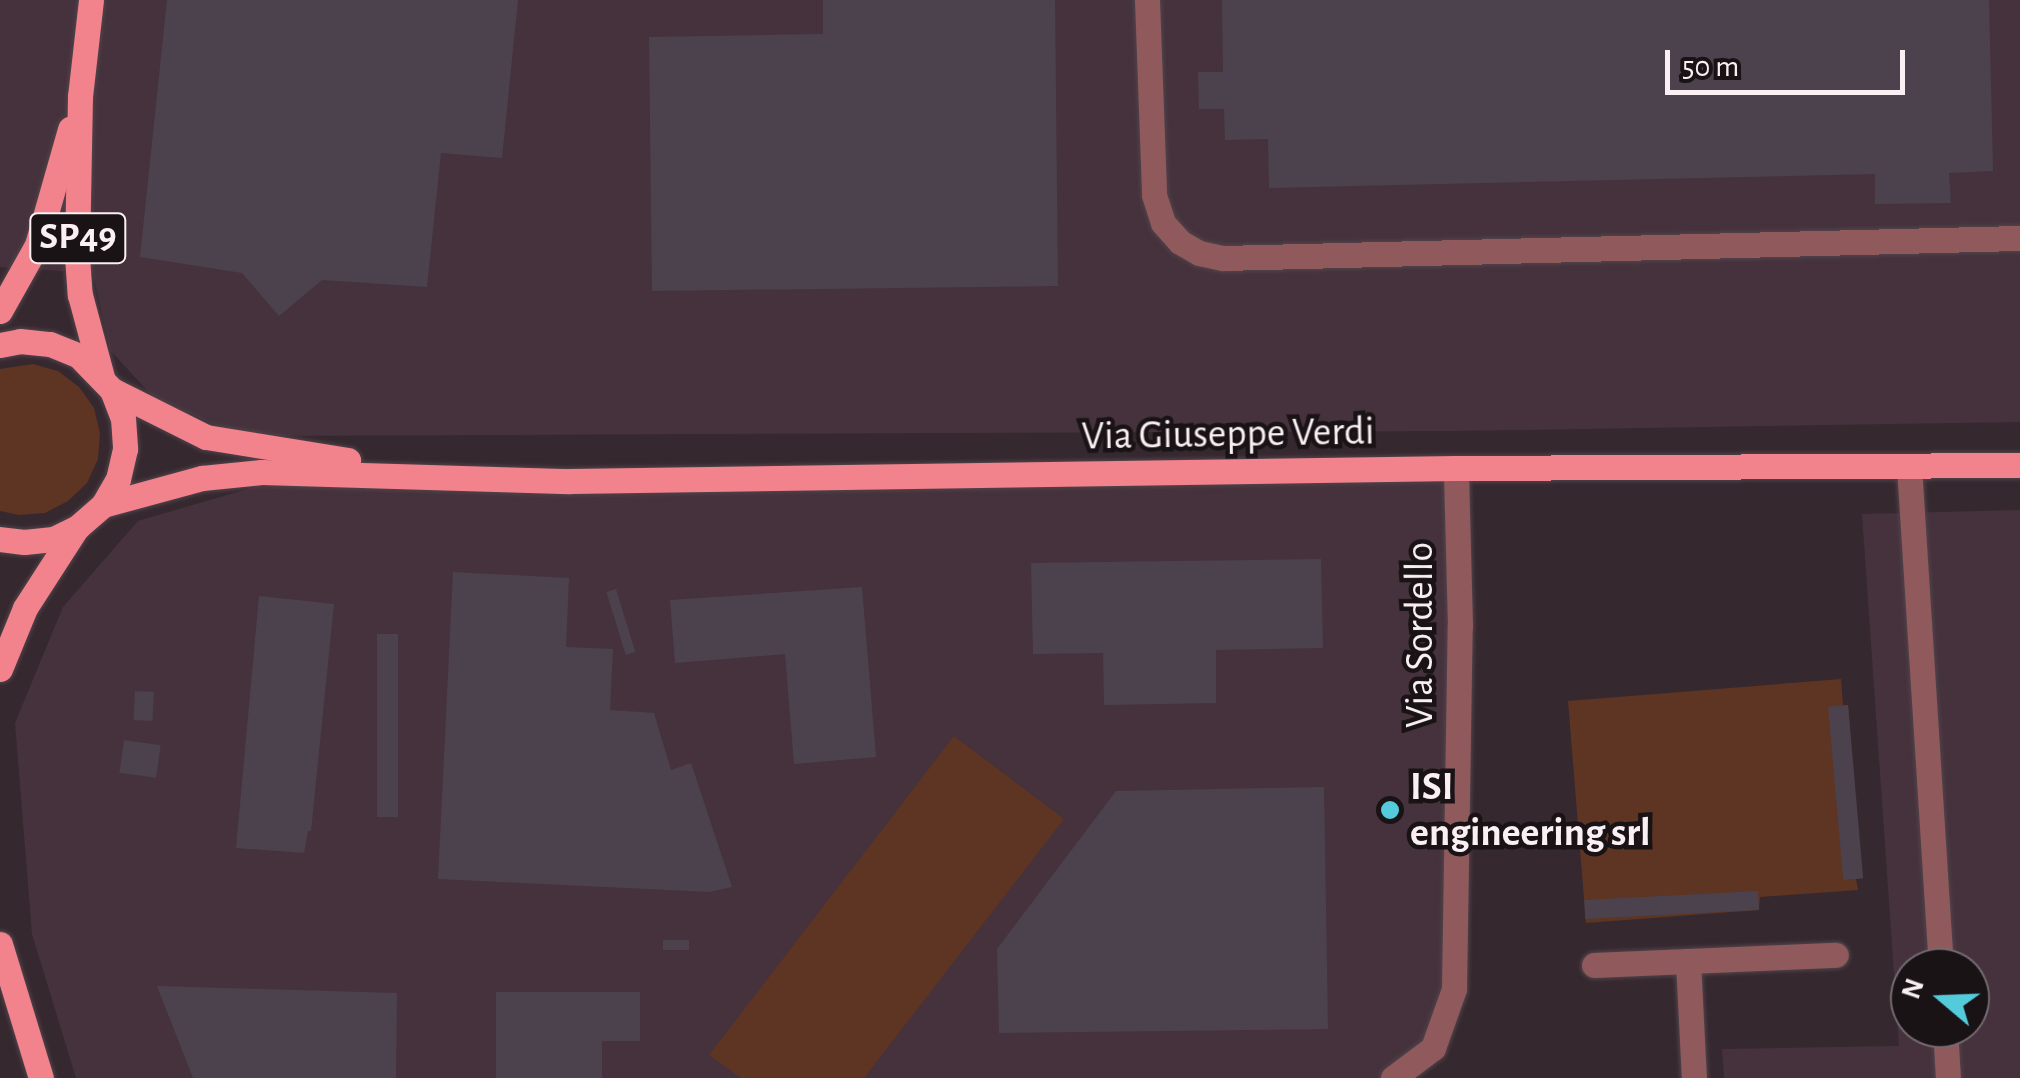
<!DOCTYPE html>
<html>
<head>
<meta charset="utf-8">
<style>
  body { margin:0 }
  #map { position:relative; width:2020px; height:1078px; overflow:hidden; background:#36282f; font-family:"Alegreya Sans",sans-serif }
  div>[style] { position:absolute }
  .built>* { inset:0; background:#46323c }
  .green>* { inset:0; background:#5e3422 }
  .building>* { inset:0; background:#4b424e; transform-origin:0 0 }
  .roads { filter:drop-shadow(0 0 2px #51444b) drop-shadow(0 0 2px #51444b) }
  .minor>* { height:25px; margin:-12.5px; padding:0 12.5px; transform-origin:12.5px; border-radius:12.5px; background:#905a5d }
  .major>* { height:25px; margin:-12.5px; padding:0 12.5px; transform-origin:12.5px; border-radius:12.5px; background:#f2838d }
  .dots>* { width:28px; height:28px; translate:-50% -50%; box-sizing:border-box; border:5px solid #191316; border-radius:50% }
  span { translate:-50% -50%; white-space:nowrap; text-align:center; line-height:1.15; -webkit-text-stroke:9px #191316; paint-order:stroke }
  .shield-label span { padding:2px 8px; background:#191316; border:2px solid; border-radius:8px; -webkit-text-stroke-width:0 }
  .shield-label { font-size:38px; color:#faf0f4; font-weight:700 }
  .street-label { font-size:40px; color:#faf0f4 }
  .poi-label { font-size:40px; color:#faf0f4; font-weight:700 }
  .left { translate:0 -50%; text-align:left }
  .north { position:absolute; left:1890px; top:948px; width:100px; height:100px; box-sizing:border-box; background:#191316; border:2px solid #736b6f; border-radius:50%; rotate:289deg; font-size:28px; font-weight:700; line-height:40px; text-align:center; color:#faf0f4 }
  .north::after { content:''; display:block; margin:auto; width:35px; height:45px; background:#53cbdb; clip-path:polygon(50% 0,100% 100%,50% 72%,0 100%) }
  .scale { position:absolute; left:1665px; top:50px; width:240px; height:45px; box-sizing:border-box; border:5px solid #faf0f4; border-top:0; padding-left:12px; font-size:30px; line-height:35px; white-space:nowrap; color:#faf0f4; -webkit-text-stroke:8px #191316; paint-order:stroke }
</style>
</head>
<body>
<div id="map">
  <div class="built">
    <i style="clip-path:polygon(0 0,2020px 0,2020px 422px,1454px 431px,241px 436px,154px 398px,110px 350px,93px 273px,0 267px)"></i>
    <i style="clip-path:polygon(1456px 468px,1456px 915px,1433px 1048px,1393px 1078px,76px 1078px,32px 934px,15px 723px,63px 607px,138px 521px,261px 485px,762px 486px)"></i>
    <i style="clip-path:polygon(evenodd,2020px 510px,2020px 1078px,1724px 1078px,1722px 1049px,1899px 1046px,1862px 514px,2020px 510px,1910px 968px,1970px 968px,1970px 1028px,1910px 1028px,1910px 968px)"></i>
  </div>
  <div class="green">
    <i style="clip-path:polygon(33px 364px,58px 371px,79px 387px,94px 408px,100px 433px,98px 459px,87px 483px,68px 501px,45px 513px,19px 515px,0 511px,0 369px)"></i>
    <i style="clip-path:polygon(1841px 679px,1843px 705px,1848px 705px,1862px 878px,1856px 879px,1858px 890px,1760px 897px,1759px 910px,1586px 923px,1568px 701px)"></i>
    <i style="clip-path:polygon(954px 736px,1064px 819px,864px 1078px,741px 1078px,709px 1055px)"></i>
  </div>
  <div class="building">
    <i style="clip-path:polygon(167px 0,518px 0,502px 158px,441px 153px,427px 287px,322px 280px,279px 316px,242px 273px,140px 257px)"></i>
    <i style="clip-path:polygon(823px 0,1055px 0,1058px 286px,652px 291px,649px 37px,823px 34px)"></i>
    <i style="clip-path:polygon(1222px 0,1989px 0,1993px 171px,1949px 173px,1951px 203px,1875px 204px,1875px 174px,1269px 188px,1268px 139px,1225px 140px,1224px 109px,1199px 109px,1198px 72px,1223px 72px)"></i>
    <i style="clip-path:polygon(1321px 559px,1323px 648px,1216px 650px,1216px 703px,1104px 705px,1103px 653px,1033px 654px,1031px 563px)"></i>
    <i style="clip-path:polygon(453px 572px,569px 578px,566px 647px,613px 649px,610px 710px,654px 713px,671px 770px,691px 763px,732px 887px,709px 892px,438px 879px)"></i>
    <i style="clip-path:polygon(862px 587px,876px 757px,794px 764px,785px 654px,675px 663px,670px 600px)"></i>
    <i style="left:616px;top:589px;width:66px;height:10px;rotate:73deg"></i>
    <i style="clip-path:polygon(259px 596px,334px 604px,311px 831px,308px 831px,304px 853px,236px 848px)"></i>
    <i style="left:377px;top:634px;width:21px;height:183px"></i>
    <i style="left:135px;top:691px;width:19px;height:29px;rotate:3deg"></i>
    <i style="left:1848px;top:705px;width:174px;height:20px;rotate:85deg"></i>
    <i style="left:124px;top:740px;width:37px;height:33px;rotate:8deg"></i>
    <i style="clip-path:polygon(1324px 787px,1328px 1029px,999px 1033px,997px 949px,1116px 791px)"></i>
    <i style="left:1758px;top:891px;width:19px;height:174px;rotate:87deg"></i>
    <i style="left:663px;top:940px;width:26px;height:10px"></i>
    <i style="clip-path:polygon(157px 986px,397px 993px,396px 1078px,193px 1078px)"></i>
    <i style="clip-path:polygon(496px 992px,640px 992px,640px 1041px,602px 1041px,602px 1078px,496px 1078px)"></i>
  </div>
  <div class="roads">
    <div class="minor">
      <i style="left:1147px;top:0;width:195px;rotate:87.9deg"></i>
      <i style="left:1154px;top:195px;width:29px;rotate:72deg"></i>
      <i style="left:1163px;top:223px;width:25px;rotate:48deg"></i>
      <i style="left:1180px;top:242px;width:22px;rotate:30deg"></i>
      <i style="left:1199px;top:253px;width:25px;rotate:12deg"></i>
      <i style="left:1223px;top:258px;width:797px;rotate:-1.44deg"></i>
      <i style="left:1909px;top:466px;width:503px;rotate:86.35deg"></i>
      <i style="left:1688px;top:961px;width:117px;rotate:87.1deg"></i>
      <i style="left:1594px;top:965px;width:242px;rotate:-2.4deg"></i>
      <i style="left:1945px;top:1028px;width:50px;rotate:86.6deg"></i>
      <i style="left:1393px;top:1078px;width:50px;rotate:-36.9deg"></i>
      <i style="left:1433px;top:1048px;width:63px;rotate:-70.4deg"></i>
      <i style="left:1454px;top:989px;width:363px;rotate:-89.1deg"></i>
      <i style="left:1460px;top:626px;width:158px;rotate:-91.5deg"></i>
    </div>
    <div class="major">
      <i style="left:91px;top:0;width:97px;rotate:96.5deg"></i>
      <i style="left:80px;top:96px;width:160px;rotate:91.1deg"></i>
      <i style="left:77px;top:256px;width:39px;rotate:86deg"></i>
      <i style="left:80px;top:295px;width:85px;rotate:75deg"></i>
      <i style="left:0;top:311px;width:76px;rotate:-60.7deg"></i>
      <i style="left:37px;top:245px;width:121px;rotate:-74.1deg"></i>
      <i style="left:0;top:345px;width:20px;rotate:-11deg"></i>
      <i style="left:20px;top:341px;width:30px;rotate:6deg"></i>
      <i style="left:50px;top:344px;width:31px;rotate:22deg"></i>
      <i style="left:79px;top:356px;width:47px;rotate:45.9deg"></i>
      <i style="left:112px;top:390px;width:30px;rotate:69deg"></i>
      <i style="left:123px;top:418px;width:31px;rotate:86deg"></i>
      <i style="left:125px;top:449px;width:31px;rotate:103deg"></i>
      <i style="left:118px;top:479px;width:30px;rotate:120deg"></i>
      <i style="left:103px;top:505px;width:33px;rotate:139deg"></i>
      <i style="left:78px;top:527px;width:28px;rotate:154deg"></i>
      <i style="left:53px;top:539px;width:29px;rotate:174deg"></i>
      <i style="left:24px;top:542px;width:24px;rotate:-173deg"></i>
      <i style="left:112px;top:390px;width:105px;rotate:26.6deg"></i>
      <i style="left:206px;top:437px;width:144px;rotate:9.2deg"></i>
      <i style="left:103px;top:505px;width:103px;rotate:-15.3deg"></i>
      <i style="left:202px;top:478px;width:60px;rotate:-5.7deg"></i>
      <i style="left:262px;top:472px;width:308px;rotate:1.7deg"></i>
      <i style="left:570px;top:481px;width:886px;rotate:-0.84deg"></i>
      <i style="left:1456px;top:468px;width:564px;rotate:-0.3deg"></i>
      <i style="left:0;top:669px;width:66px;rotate:-67.7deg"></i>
      <i style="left:25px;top:608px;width:94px;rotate:-57.2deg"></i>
      <i style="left:0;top:944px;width:140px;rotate:73deg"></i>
    </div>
  </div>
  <div class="dots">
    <i style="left:1390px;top:810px;background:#53cbdb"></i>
  </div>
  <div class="shield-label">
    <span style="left:78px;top:238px">SP49</span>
  </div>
  <div class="street-label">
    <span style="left:1228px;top:434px;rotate:-1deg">Via Giuseppe Verdi</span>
    <span style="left:1420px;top:635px;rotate:-90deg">Via Sordello</span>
  </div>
  <div class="poi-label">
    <span class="left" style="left:1410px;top:810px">ISI<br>engineering srl</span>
  </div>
  <div class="north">N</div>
  <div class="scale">50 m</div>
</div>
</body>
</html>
